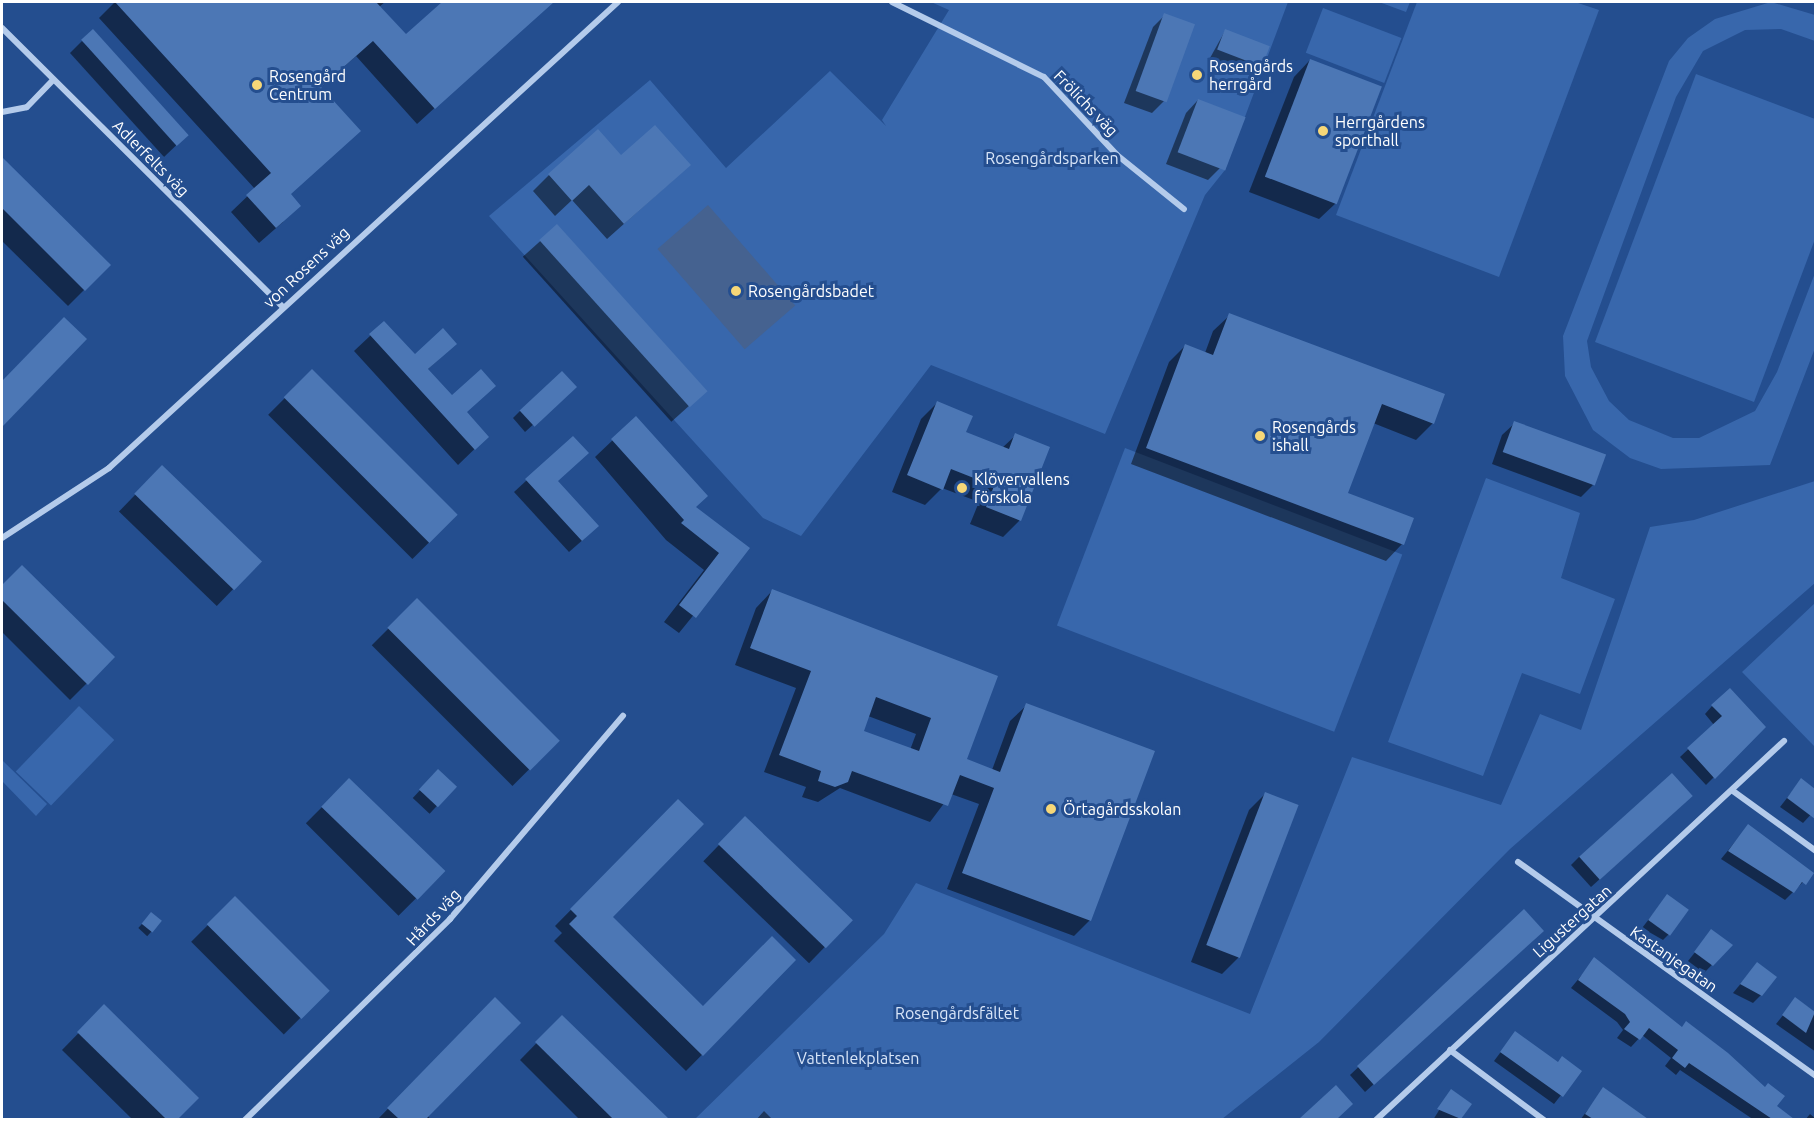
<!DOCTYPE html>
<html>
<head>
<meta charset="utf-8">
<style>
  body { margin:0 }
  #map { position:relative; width:1817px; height:1121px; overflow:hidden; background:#244e8f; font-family:Ubuntu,sans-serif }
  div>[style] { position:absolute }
  .green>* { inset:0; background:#3867ac; transform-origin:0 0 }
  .water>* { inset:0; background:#456290; transform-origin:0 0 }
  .shadow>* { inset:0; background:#0007; transform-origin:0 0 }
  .building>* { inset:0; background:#4c77b5; transform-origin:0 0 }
  .street>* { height:6px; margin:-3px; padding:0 3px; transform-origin:3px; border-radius:3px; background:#b4cbeb }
  .dots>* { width:16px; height:16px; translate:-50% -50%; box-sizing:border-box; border:3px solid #244e8f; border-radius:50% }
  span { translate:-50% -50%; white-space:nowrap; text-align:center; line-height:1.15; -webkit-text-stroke:6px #244e8f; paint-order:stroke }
  .poi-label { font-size:16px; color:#fff }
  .left { translate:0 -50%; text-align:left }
  .street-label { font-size:16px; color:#fff }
  .park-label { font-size:16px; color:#d9e6f9 }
  .frame { position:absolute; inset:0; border:3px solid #fff; pointer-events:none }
</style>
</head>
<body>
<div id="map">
  <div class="green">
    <i style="clip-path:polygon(931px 2px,1288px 2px,1225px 170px,1205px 195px,1105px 434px,931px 365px,801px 536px,763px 518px,489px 216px,650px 80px,726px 168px,830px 71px,886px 126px,882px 120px,949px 10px)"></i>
    <i style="clip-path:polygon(1379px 2px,1410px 2px,1406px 12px)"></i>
    <i style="clip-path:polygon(1417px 2px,1575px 2px,1599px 10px,1499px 277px,1336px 215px)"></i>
    <i style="clip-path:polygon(1771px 2px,1815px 15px,1815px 41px,1781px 29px,1745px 30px,1703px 51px,1676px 97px,1587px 341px,1591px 367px,1609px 401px,1629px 420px,1673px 438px,1699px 438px,1755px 411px,1777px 372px,1815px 273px,1815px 348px,1770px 465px,1661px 469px,1630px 458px,1593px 430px,1565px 376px,1563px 336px,1669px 61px,1688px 38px,1715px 19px)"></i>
    <i style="left:1323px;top:8px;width:84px;height:48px;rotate:21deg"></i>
    <i style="clip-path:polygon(1696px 74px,1815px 119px,1815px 239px,1754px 402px,1595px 342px)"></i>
    <i style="left:1125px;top:448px;width:297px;height:190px;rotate:21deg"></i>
    <i style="clip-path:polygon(1486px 478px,1580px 513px,1561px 578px,1615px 599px,1580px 694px,1522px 673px,1483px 776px,1388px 742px)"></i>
    <i style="clip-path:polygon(1815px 481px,1815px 583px,1510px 849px,1319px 1042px,1222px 1119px,695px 1119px,884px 934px,916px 883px,1250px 1014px,1352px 757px,1501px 805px,1540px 714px,1581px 730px,1650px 527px,1694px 520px)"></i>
    <i style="clip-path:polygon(1815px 603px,1815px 747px,1742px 672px)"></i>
    <i style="left:79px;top:706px;width:49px;height:91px;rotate:44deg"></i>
    <i style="clip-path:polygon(2px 760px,47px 804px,36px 816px,2px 781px)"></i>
  </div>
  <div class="water">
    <i style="left:708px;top:205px;width:133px;height:67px;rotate:49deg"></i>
  </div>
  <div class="shadow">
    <i style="clip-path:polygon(115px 2px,385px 2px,379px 7px,406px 36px,444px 2px,551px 2px,417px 124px,356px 56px,320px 88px,283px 222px,259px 243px,231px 212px,255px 189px,99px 18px)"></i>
    <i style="clip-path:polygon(1165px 15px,1164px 101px,1152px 113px,1124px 103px,1153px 27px)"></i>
    <i style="clip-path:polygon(1225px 31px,1268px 47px,1253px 75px,1210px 58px)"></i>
    <i style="clip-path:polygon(82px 41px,187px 135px,164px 157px,70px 53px)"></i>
    <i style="clip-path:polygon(1310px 60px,1336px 203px,1319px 219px,1249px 192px,1294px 77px)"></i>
    <i style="clip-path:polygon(1198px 100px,1220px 168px,1208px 180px,1166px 164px,1186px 113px)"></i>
    <i style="clip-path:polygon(621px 157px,672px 181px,607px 239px,572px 200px,555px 216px,533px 191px,549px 175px)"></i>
    <i style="clip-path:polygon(2px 160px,109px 265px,68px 306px,2px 241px)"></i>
    <i style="left:557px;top:226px;width:222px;height:46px;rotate:48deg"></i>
    <i style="clip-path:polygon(1230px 315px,1443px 395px,1433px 423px,1416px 440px,1373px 423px,1346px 494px,1402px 544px,1386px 561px,1131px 464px,1169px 362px,1185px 346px,1205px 353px,1213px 331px)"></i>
    <i style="clip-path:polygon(64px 319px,85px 339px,2px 425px,2px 382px)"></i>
    <i style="clip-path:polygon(371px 335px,415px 356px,455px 344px,427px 370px,487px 437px,458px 465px,354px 351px)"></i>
    <i style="left:312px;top:371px;width:204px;height:62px;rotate:45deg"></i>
    <i style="clip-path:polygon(567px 394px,525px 432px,513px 418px,520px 411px)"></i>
    <i style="clip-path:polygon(937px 403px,964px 433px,1002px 448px,1016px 435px,1048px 448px,1019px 521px,1003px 537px,970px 524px,979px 502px,942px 488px,925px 505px,892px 492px,921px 419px)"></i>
    <i style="clip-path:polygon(636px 418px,694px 508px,747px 549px,679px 633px,664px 622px,704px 570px,666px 540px,595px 457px)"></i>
    <i style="clip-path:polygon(1515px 423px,1593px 485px,1581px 497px,1492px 464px,1502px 435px)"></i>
    <i style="left:162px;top:467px;width:136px;height:62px;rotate:44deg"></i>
    <i style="clip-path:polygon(527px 480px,557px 481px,585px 538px,569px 552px,514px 492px)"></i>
    <i style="clip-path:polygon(22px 567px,113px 657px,70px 700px,2px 632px,2px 587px)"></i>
    <i style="clip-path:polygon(evenodd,772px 591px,996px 677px,965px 760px,992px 770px,1010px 721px,1027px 705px,1090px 920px,1074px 936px,947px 889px,979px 804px,951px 794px,930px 822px,840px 788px,818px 802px,802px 797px,806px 787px,764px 772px,796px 688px,735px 665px,756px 608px,772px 591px,868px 716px,916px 734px,910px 750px,862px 732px,868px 716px)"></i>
    <i style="left:417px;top:600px;width:199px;height:64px;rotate:45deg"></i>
    <i style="clip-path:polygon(1712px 706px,1764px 727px,1706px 785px,1680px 757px,1714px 725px,1705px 714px)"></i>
    <i style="left:438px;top:771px;width:23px;height:37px;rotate:43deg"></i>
    <i style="left:349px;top:780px;width:131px;height:61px;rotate:45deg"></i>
    <i style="clip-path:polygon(1801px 780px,1816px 790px,1816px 809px,1803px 823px,1780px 807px)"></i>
    <i style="clip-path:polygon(1265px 794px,1297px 806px,1238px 958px,1222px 974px,1191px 962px,1249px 810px)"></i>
    <i style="clip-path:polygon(678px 801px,611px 917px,703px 1008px,794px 961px,686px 1071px,554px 941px,562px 933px,555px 926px)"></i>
    <i style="clip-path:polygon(1683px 804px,1591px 887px,1571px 865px,1579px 857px)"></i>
    <i style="left:745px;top:818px;width:147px;height:60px;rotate:44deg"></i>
    <i style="clip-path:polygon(1748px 826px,1812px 873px,1785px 900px,1721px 859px)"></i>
    <i style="clip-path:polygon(1667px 896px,1671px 932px,1663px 940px,1642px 928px)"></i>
    <i style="left:235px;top:898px;width:131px;height:62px;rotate:45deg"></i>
    <i style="clip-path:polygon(1524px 911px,1534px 939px,1365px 1092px,1350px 1075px)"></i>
    <i style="left:151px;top:914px;width:12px;height:19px;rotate:42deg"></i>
    <i style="clip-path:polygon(1712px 931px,1731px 945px,1704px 973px,1688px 961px)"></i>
    <i style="clip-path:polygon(1595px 959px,1775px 1106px,1792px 1120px,1754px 1120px,1680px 1070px,1676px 1075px,1665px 1066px,1671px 1058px,1642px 1035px,1631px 1047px,1617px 1038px,1623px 1030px,1617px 1022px,1571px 988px)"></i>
    <i style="clip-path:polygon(1757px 964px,1761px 995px,1753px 1003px,1733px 993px)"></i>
    <i style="clip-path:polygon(495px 999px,428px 1116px,431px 1120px,377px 1120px)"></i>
    <i style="clip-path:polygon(1796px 999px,1816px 1013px,1816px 1052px,1776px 1024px)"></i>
    <i style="clip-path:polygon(104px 1007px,197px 1098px,176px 1120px,133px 1120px,62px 1050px)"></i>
    <i style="clip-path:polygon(562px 1017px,666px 1120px,580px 1120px,520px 1060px)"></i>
    <i style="clip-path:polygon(1515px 1033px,1557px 1063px,1580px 1071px,1554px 1104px,1494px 1061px)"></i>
    <i style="clip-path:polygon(1604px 1089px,1646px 1120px,1580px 1120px)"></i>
    <i style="clip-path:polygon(1451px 1091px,1470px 1104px,1460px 1120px,1433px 1120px)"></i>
    <i style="clip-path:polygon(764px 1111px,773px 1120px,756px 1120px)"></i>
    <i style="clip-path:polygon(1810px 1114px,1816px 1119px,1816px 1120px,1805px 1120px)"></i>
  </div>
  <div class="building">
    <i style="clip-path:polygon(115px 2px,376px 2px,406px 34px,442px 2px,554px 2px,435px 109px,373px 41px,321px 87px,361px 131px,291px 194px,301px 206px,276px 228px,246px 195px,271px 173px)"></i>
    <i style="left:1164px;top:13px;width:33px;height:83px;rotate:20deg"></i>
    <i style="left:93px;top:29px;width:143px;height:16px;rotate:48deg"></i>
    <i style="left:1225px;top:29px;width:48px;height:22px;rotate:21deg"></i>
    <i style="left:1310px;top:59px;width:77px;height:126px;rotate:21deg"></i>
    <i style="left:1198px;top:99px;width:51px;height:57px;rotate:21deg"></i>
    <i style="clip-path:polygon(655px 125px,691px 165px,624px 224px,589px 185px,572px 201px,548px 174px,598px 129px,621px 155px)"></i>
    <i style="clip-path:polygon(2px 157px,111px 265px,85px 291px,2px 208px)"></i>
    <i style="left:557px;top:224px;width:225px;height:24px;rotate:48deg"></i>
    <i style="clip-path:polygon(1229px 313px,1445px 394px,1434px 424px,1382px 404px,1348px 493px,1414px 518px,1404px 545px,1146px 448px,1185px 344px,1213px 355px)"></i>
    <i style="clip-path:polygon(64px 317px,87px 339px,2px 427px,2px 381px)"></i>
    <i style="clip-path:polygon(384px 321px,415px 354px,443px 328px,457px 344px,428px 369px,452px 395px,481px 369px,496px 386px,467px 412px,489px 437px,475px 450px,369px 334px)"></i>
    <i style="left:312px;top:369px;width:206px;height:40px;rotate:45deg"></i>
    <i style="left:562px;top:371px;width:22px;height:58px;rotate:47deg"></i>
    <i style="clip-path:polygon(937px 401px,973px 416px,966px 432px,1009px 449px,1015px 433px,1050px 447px,1021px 521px,986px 507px,994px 486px,951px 469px,943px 490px,907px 475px)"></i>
    <i style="clip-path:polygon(636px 416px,708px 496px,696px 507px,750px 548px,696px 618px,679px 605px,719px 553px,681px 523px,684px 520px,611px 439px)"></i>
    <i style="left:1514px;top:421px;width:98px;height:33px;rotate:20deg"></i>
    <i style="clip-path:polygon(573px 436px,589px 453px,558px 481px,599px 526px,582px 541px,525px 479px)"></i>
    <i style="left:162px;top:465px;width:139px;height:40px;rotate:44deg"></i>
    <i style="clip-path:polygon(22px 565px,115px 657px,88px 685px,2px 600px,2px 585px)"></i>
    <i style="clip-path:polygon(evenodd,772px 589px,998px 676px,967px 759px,1000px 772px,1026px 703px,1155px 751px,1091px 921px,962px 873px,994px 788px,960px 775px,948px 806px,852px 771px,848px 782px,835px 787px,818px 781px,821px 771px,779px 755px,811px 671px,750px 648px,772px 589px,876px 697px,931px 718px,919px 751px,864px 731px,876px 697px)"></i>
    <i style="left:417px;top:598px;width:202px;height:42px;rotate:45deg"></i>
    <i style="clip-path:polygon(1730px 688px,1766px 727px,1715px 779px,1687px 748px,1722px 716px,1711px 705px)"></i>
    <i style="left:438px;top:769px;width:26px;height:28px;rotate:43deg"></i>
    <i style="left:1672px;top:773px;width:31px;height:125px;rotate:48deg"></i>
    <i style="left:349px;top:778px;width:134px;height:40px;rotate:44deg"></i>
    <i style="clip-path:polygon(1801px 778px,1815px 789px,1815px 819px,1787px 798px)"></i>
    <i style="left:1265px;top:792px;width:36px;height:164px;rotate:21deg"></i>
    <i style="clip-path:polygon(678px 799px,704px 824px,613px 917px,703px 1006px,772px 936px,796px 960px,703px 1056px,569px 924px,577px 916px,570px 909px)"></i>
    <i style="left:745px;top:816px;width:150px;height:39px;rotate:44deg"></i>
    <i style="clip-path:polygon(1748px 824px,1814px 873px,1806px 885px,1802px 882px,1794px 893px,1728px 851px)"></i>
    <i style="left:1667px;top:894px;width:27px;height:32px;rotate:36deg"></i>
    <i style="left:235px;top:896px;width:134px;height:40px;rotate:45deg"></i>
    <i style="clip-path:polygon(1524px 909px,1544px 931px,1374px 1085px,1357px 1066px)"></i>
    <i style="left:151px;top:912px;width:14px;height:15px;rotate:39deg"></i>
    <i style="clip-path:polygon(1711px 929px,1733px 945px,1713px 966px,1694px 952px)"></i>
    <i style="clip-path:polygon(1594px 957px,1682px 1027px,1686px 1021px,1728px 1053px,1765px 1087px,1768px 1083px,1785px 1096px,1777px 1106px,1794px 1119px,1772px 1119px,1689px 1063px,1685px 1068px,1672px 1058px,1678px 1050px,1649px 1028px,1640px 1040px,1624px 1029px,1630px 1022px,1625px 1014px,1578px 980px)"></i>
    <i style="clip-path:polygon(1757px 962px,1777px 977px,1762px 996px,1740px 984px)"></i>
    <i style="clip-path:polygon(495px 997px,521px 1023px,426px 1119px,399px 1119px,387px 1108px)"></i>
    <i style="clip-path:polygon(1795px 997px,1815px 1012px,1806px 1033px,1782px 1015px)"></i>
    <i style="clip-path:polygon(104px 1004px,199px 1098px,178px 1119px,166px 1119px,77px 1032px)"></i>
    <i style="clip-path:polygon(562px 1015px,669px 1119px,613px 1119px,535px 1042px)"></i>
    <i style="clip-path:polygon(1515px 1031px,1558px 1062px,1562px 1056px,1582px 1071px,1563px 1097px,1500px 1052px)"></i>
    <i style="clip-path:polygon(1336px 1085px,1353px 1104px,1337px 1119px,1299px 1119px)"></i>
    <i style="clip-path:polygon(1603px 1087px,1627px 1104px,1648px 1119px,1593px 1119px,1585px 1114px)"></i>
    <i style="clip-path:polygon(1451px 1089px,1472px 1104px,1461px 1119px,1437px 1109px)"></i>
  </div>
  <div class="street">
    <i style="left:892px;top:2px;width:169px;rotate:26.3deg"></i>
    <i style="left:1044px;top:77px;width:107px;rotate:46.9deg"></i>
    <i style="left:1117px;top:155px;width:86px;rotate:38.9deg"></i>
    <i style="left:2px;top:28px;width:396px;rotate:44.8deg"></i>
    <i style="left:2px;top:112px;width:25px;rotate:-11deg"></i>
    <i style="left:27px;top:107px;width:37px;rotate:-46deg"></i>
    <i style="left:2px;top:538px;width:128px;rotate:-33.2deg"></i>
    <i style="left:109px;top:468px;width:690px;rotate:-42.47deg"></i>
    <i style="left:1733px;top:791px;width:102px;rotate:35.9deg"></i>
    <i style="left:1518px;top:862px;width:367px;rotate:35.7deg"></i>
    <i style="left:1450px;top:1050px;width:117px;rotate:36.7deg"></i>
    <i style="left:245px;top:1120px;width:287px;rotate:-44.4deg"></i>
    <i style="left:450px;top:919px;width:267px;rotate:-49.6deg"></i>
    <i style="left:1376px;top:1120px;width:557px;rotate:-42.89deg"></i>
  </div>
  <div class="dots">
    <i style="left:1197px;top:75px;background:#f6d778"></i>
    <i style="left:257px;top:85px;background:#f6d778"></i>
    <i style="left:1323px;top:131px;background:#f6d778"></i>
    <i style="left:736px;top:291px;background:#f6d778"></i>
    <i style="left:1260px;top:436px;background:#f6d778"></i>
    <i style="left:962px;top:488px;background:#f6d778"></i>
    <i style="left:1051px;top:809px;background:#f6d778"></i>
  </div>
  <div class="poi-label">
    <span class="left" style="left:1209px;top:75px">Rosengårds<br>herrgård</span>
    <span class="left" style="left:269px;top:85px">Rosengård<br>Centrum</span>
    <span class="left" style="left:1335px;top:131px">Herrgårdens<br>sporthall</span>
    <span class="left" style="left:748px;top:291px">Rosengårdsbadet</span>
    <span class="left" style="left:1272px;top:436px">Rosengårds<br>ishall</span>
    <span class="left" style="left:974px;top:488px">Klövervallens<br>förskola</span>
    <span class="left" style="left:1063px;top:809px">Örtagårdsskolan</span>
  </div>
  <div class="street-label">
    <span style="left:1086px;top:103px;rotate:46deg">Frölichs väg</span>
    <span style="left:151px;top:158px;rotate:45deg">Adlerfelts väg</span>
    <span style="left:306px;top:267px;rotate:-43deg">von Rosens väg</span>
    <span style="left:433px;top:917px;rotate:-47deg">Hårds väg</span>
    <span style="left:1572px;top:921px;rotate:-42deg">Ligustergatan</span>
    <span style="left:1674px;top:959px;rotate:35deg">Kastanjegatan</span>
  </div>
  <div class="park-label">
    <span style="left:1052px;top:158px">Rosengårdsparken</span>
    <span style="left:957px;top:1013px">Rosengårdsfältet</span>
    <span style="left:858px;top:1058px">Vattenlekplatsen</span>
  </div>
  <div class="frame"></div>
</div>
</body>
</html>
